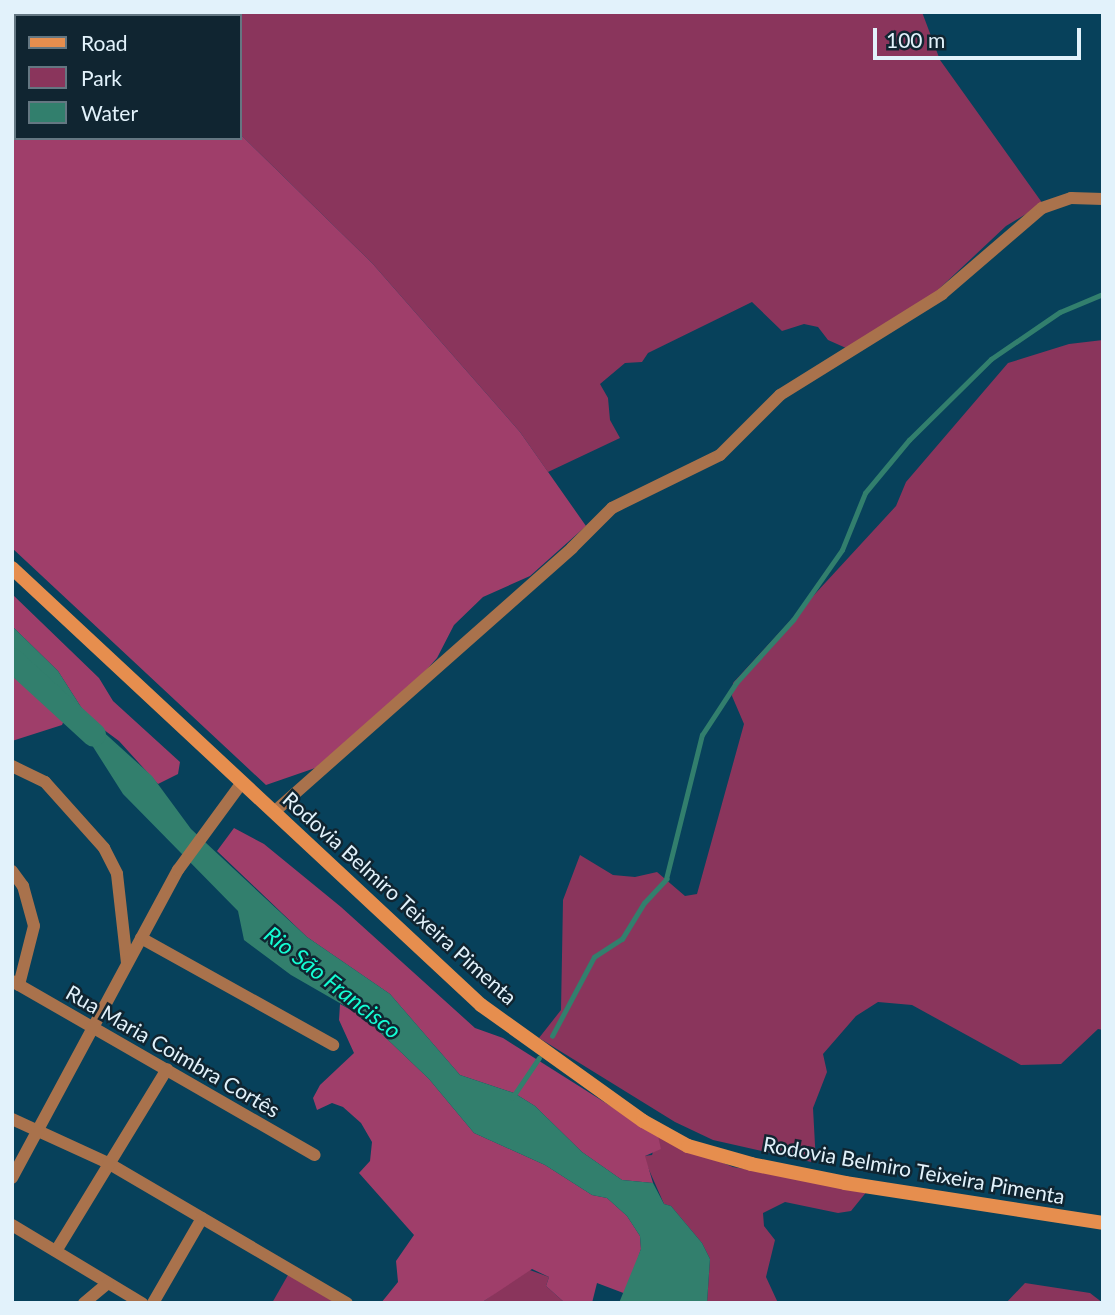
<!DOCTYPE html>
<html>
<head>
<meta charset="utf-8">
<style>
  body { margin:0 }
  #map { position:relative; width:1115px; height:1315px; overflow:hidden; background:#07415b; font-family:Lato,sans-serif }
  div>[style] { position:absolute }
  .green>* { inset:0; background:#8a355c }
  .forest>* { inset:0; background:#9f3e6a }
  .water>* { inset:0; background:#327f6d }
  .stream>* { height:4.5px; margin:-2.25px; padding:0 2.25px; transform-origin:2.25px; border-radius:2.25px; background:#327f6d }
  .river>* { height:24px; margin:-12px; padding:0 12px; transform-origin:12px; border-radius:12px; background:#327f6d }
  .minor>* { height:12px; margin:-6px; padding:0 6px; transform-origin:6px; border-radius:6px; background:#a9724c }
  .secondary>* { height:14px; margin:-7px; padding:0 7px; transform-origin:7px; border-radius:7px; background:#e68e4e }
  span { translate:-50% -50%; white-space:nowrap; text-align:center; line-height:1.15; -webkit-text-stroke:5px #102531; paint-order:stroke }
  .street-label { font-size:21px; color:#e2f2fb }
  .water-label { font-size:23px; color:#14fdd3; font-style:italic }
  .frame { position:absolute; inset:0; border:14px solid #e2f2fb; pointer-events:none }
  .legend { position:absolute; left:14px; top:14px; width:228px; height:126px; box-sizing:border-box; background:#102531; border:2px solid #647782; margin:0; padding:9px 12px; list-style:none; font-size:21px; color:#e2f2fb }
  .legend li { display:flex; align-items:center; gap:14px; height:35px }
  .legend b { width:35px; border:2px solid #647782 }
  .scale { position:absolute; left:873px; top:28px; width:208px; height:32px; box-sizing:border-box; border:4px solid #e2f2fb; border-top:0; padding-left:9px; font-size:21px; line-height:24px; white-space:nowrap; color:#e2f2fb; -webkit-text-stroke:5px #102531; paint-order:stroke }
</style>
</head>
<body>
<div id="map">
  <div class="green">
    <i style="clip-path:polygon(117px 12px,922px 12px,940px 60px,1043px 204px,1006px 226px,924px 303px,846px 348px,828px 340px,818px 327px,804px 324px,782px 331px,752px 302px,648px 353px,642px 362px,625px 363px,600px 384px,608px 398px,610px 420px,620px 438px,548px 472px,520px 432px,372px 263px,240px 134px,240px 16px)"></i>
    <i style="clip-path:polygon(1103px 340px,1103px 1030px,1098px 1029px,1061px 1064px,1021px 1065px,912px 1005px,878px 1002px,856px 1016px,823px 1054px,827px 1072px,813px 1108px,816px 1163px,713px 1140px,675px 1122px,539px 1038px,561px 1010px,563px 900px,580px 855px,613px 875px,635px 877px,657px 872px,685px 896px,697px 894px,744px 724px,732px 696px,733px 683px,896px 506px,906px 482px,1008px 363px,1069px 344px)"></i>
    <i style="clip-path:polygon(658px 1136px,733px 1167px,868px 1190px,851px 1211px,838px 1213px,785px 1202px,763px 1213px,764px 1226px,775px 1240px,766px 1277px,778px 1303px,707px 1303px,710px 1259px,702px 1243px,671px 1206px,664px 1204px,646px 1163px,644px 1156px,652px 1155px)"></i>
    <i style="clip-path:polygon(292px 1268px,345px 1303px,272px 1303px)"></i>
    <i style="clip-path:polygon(527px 1269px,549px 1277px,546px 1286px,565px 1303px,474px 1303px,484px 1301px)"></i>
    <i style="clip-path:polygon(1025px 1283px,1090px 1293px,1103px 1303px,1006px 1303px)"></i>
  </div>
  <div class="forest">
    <i style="clip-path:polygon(12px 12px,121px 16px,16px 16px,16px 138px,240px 138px,240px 134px,372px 263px,520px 432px,586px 526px,530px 576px,483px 597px,454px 625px,437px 658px,419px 678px,321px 766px,266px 785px,12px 548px)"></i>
    <i style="clip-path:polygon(12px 594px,99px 678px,113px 701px,180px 762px,178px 774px,158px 784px,119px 741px,88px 718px,58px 671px,12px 626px)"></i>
    <i style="clip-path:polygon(12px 655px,69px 709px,62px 725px,12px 741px)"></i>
    <i style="clip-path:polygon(234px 828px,264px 844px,341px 907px,475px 1028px,503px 1038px,658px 1136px,661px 1149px,645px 1156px,653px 1183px,622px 1180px,582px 1152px,535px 1106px,514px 1093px,460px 1075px,390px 994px,307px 937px,217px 851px)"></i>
    <i style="clip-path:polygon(340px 1004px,364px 1017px,429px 1079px,474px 1133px,545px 1165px,592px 1195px,607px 1198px,627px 1216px,640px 1236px,641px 1249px,626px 1294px,597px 1283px,592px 1303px,565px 1303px,546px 1286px,549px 1277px,532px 1269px,484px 1301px,381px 1303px,398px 1282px,396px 1261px,414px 1235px,359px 1173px,370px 1161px,372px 1142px,361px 1123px,343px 1107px,332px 1103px,317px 1110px,313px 1098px,320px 1085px,354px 1053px,339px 1020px)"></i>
  </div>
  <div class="water">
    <i style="clip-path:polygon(12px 626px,58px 671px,88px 718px,152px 776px,191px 829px,307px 937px,390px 994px,460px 1075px,514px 1093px,535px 1106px,582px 1152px,622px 1180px,653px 1183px,664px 1204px,671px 1206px,702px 1243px,710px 1259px,707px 1303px,619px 1303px,641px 1249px,640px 1236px,627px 1216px,607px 1198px,592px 1195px,545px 1165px,474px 1133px,429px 1079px,364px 1017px,291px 975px,244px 940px,238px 911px,123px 794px,69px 709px,12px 655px)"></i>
  </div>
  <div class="stream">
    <i style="left:552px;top:1036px;width:89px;rotate:-62deg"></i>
    <i style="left:594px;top:957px;width:33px;rotate:-33deg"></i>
    <i style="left:622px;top:939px;width:42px;rotate:-58.6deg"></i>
    <i style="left:644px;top:903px;width:33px;rotate:-47deg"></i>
    <i style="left:666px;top:879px;width:148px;rotate:-76deg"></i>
    <i style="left:702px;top:735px;width:62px;rotate:-56.8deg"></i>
    <i style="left:736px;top:683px;width:85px;rotate:-47.9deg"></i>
    <i style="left:793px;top:620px;width:85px;rotate:-55deg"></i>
    <i style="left:842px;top:550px;width:61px;rotate:-68deg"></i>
    <i style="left:865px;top:493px;width:69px;rotate:-50.3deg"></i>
    <i style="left:909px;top:440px;width:115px;rotate:-44.6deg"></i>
    <i style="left:991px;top:359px;width:83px;rotate:-34.3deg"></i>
    <i style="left:1060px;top:312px;width:47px;rotate:-22.7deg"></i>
    <i style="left:512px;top:1098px;width:48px;rotate:-56deg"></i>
  </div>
  <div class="river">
    <i style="left:12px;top:660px;width:111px;rotate:42.4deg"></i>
  </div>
  <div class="minor">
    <i style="left:12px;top:766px;width:37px;rotate:26deg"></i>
    <i style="left:45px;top:782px;width:89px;rotate:48.2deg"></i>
    <i style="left:104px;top:848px;width:29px;rotate:63deg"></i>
    <i style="left:117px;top:874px;width:90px;rotate:83.6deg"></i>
    <i style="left:274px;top:812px;width:398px;rotate:-41.5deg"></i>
    <i style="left:572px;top:548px;width:57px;rotate:-45deg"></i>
    <i style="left:612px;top:508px;width:120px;rotate:-26.1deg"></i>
    <i style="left:720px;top:455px;width:85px;rotate:-45deg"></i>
    <i style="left:780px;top:395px;width:191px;rotate:-31.9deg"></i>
    <i style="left:942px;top:294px;width:132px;rotate:-40.7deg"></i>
    <i style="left:1042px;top:208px;width:31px;rotate:-19deg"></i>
    <i style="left:1071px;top:198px;width:32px;rotate:2deg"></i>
    <i style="left:12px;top:871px;width:19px;rotate:54deg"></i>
    <i style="left:23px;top:886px;width:41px;rotate:74.6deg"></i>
    <i style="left:34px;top:926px;width:61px;rotate:104.3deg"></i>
    <i style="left:141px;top:938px;width:220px;rotate:29.1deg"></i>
    <i style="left:12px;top:981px;width:349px;rotate:29.9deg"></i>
    <i style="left:12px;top:1119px;width:106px;rotate:24.6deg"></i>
    <i style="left:108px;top:1163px;width:277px;rotate:30.4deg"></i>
    <i style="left:12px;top:1178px;width:350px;rotate:-61.7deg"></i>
    <i style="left:178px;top:870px;width:107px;rotate:-53.8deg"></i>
    <i style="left:12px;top:1225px;width:152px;rotate:31deg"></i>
    <i style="left:56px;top:1251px;width:213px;rotate:-58.6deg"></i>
    <i style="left:84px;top:1303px;width:31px;rotate:-40deg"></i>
    <i style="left:153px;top:1303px;width:98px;rotate:-60deg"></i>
  </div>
  <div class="secondary">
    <i style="left:12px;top:568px;width:641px;rotate:42.98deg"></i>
    <i style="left:481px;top:1005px;width:199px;rotate:35.6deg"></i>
    <i style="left:643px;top:1121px;width:51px;rotate:29.1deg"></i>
    <i style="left:688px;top:1146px;width:66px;rotate:15.9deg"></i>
    <i style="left:751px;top:1164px;width:96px;rotate:11.4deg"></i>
    <i style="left:845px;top:1183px;width:261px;rotate:8.8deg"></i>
  </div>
  <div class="street-label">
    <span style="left:400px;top:898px;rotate:42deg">Rodovia Belmiro Teixeira Pimenta</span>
    <span style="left:173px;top:1051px;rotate:30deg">Rua Maria Coimbra Cortês</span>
    <span style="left:914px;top:1170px;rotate:10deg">Rodovia Belmiro Teixeira Pimenta</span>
  </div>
  <div class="water-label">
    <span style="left:333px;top:982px;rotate:38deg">Rio São Francisco</span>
  </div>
  <div class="frame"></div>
  <ul class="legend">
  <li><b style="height:9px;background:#e68e4e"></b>Road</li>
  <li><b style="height:19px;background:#8a355c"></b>Park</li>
  <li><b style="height:19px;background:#327f6d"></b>Water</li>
  </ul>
  <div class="scale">100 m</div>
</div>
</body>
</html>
